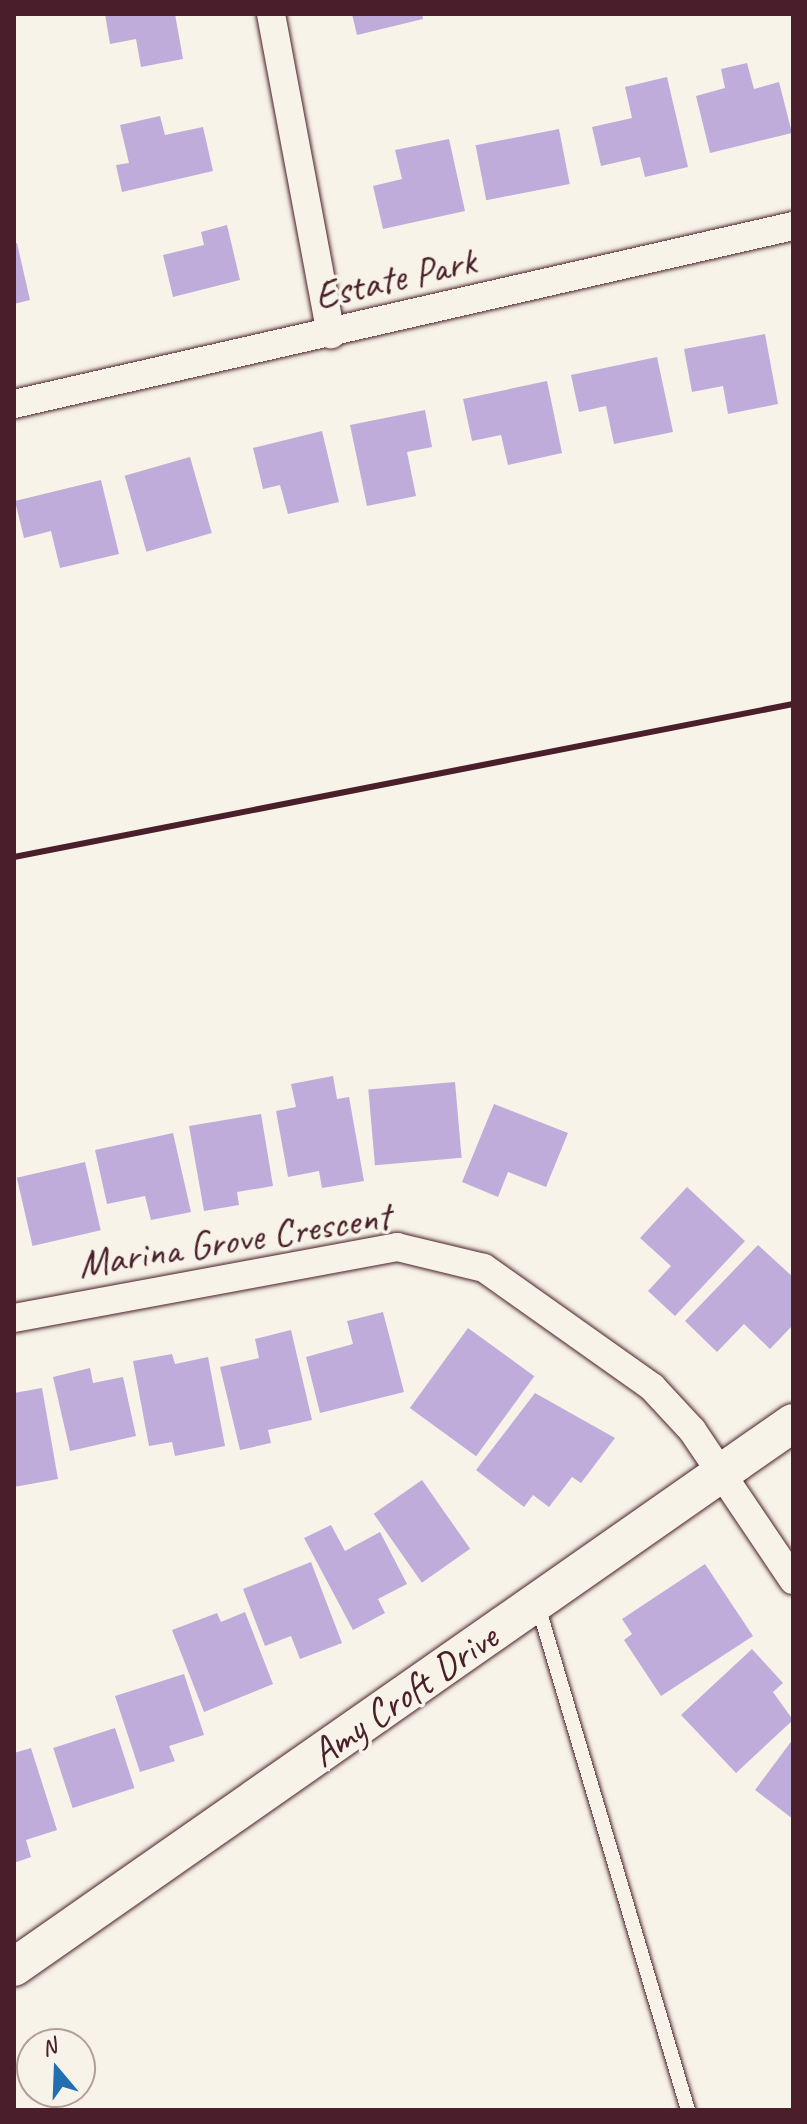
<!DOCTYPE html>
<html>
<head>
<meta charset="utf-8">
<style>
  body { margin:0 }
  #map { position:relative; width:807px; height:2124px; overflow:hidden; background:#f7f3e8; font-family:Caveat,sans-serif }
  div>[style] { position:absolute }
  .building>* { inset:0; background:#c0acdb; transform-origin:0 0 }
  .roads { filter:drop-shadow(0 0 2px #4a1f2b) drop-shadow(0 0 2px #4a1f2b) }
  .lane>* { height:14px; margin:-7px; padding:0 7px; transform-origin:7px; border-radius:7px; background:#f7f3e8 }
  .street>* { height:28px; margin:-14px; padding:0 14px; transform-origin:14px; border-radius:14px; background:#f7f3e8 }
  .secondary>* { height:38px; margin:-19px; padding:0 19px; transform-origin:19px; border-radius:19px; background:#f7f3e8 }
  .rail>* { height:6px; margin:-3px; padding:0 3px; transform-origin:3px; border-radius:3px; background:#4a1f2b }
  span { translate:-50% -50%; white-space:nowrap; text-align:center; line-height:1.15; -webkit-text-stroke:7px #f7f3e8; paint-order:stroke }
  .street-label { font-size:40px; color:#4a1f2b }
  .frame { position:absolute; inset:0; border:16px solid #4a1f2b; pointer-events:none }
  .north { position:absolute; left:16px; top:2028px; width:80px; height:80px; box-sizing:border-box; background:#f7f3e8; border:2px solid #b29e9c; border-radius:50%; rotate:341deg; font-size:22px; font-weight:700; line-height:32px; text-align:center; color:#4a1f2b }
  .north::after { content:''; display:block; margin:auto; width:28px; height:36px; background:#1f6fb2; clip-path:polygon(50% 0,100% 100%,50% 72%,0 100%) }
</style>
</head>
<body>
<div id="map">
  <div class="building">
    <i style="clip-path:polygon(105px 14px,175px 14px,183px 59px,141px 67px,136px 39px,110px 44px)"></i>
    <i style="clip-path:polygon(352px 14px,422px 14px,423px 19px,357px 35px)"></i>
    <i style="clip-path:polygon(747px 63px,754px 89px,779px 82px,792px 133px,710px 153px,696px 96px,725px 88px,721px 69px)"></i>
    <i style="clip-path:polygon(667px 77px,688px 167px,645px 177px,640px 157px,601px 166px,592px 127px,632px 118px,625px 87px)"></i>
    <i style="clip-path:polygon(160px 116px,165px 135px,203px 127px,213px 171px,122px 192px,116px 165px,129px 163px,120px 125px)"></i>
    <i style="left:559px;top:129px;width:56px;height:85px;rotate:79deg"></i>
    <i style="clip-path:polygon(449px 139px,465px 211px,383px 229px,373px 186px,402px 179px,395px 150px)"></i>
    <i style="clip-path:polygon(227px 225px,240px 280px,173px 297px,163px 255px,204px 245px,201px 232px)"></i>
    <i style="clip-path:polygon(17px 243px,30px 300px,14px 304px,14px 244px)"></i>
    <i style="clip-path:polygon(765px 334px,778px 404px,728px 414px,723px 386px,692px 392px,684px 349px)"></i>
    <i style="clip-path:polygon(657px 357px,673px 432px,614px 444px,606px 406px,579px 412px,571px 375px)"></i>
    <i style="clip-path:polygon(547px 381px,562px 453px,508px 465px,501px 435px,472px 441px,463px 399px)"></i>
    <i style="clip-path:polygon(425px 410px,432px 447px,407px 452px,416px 496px,367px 506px,350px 425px)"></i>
    <i style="clip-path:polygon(322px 431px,339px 502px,288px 514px,280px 485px,263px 489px,253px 448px)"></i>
    <i style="left:190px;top:457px;width:79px;height:68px;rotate:74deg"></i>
    <i style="clip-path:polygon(101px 480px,119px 554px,60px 568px,51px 531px,24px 538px,15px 501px)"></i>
    <i style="clip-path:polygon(333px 1076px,337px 1099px,349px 1097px,364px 1181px,322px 1188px,319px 1171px,288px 1177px,276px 1111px,296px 1107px,291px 1084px)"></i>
    <i style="left:455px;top:1082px;width:76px;height:87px;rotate:85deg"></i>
    <i style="clip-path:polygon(494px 1104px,568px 1133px,546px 1187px,508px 1172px,498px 1197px,462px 1182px)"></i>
    <i style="clip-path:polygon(261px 1114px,273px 1186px,237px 1192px,239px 1205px,204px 1211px,189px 1126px)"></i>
    <i style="clip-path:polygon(173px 1133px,191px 1212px,151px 1220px,145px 1196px,107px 1204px,95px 1150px)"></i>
    <i style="left:85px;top:1162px;width:70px;height:70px;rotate:77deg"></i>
    <i style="clip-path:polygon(687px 1187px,745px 1241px,675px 1316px,648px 1291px,671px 1266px,640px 1238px)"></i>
    <i style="clip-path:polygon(758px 1245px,793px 1277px,793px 1325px,770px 1349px,744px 1324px,717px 1352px,685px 1321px)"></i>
    <i style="clip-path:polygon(383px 1312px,404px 1392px,320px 1413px,306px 1357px,353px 1344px,347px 1321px)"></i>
    <i style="left:468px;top:1328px;width:82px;height:99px;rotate:36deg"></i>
    <i style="clip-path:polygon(291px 1330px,312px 1420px,268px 1430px,271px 1443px,240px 1450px,220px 1367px,259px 1358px,255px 1339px)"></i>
    <i style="clip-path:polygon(172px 1354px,175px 1364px,208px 1357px,225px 1446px,175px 1456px,172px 1442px,149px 1446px,133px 1361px)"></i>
    <i style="clip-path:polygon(90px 1368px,93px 1383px,123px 1377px,136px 1436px,70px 1451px,53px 1377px)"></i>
    <i style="clip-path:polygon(42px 1388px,58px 1479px,14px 1487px,14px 1393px)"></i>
    <i style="clip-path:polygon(535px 1393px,615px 1438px,581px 1483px,572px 1477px,549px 1507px,533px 1495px,524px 1507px,476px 1470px)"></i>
    <i style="left:422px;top:1480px;width:84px;height:59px;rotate:55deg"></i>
    <i style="clip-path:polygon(331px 1525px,345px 1551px,380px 1532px,407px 1584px,378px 1599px,385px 1613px,353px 1630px,304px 1538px)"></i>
    <i style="clip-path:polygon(311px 1562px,342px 1643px,300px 1659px,291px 1636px,265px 1646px,243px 1589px)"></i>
    <i style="clip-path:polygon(705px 1564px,753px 1636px,661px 1696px,624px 1640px,632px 1634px,622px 1619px)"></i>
    <i style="clip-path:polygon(245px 1612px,273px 1684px,204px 1712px,172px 1630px,217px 1613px,221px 1622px)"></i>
    <i style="clip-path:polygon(752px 1649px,783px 1683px,773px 1692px,793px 1720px,736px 1773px,681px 1715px)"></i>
    <i style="clip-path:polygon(184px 1674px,204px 1735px,169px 1746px,175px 1761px,140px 1772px,115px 1696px)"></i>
    <i style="left:115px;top:1728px;width:63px;height:65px;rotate:72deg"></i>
    <i style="clip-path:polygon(793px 1739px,793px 1819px,755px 1790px)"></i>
    <i style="clip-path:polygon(31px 1748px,57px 1830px,26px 1840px,31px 1857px,14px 1863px,14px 1753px)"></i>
  </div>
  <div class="roads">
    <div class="lane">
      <i style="left:538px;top:1606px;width:526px;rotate:73.43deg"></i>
    </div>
    <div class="street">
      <i style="left:271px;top:14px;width:326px;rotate:79.4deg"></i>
      <i style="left:14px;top:404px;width:799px;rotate:-12.87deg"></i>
      <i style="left:14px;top:1318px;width:390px;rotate:-10.5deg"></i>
      <i style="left:397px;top:1247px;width:89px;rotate:13.6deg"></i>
      <i style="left:484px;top:1268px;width:206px;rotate:35.3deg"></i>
      <i style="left:652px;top:1387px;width:59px;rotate:47.1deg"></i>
      <i style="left:692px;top:1430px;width:181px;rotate:56deg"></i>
    </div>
    <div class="secondary">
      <i style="left:14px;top:1967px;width:950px;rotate:-34.93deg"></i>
    </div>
  </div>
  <div class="rail">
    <i style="left:14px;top:857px;width:794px;rotate:-11.11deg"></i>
  </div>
  <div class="street-label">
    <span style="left:395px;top:278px;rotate:-13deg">Estate Park</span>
    <span style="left:234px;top:1240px;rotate:-9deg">Marina Grove Crescent</span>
    <span style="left:404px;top:1695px;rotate:-35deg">Amy Croft Drive</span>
  </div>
  <div class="frame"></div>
  <div class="north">N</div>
</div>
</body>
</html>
